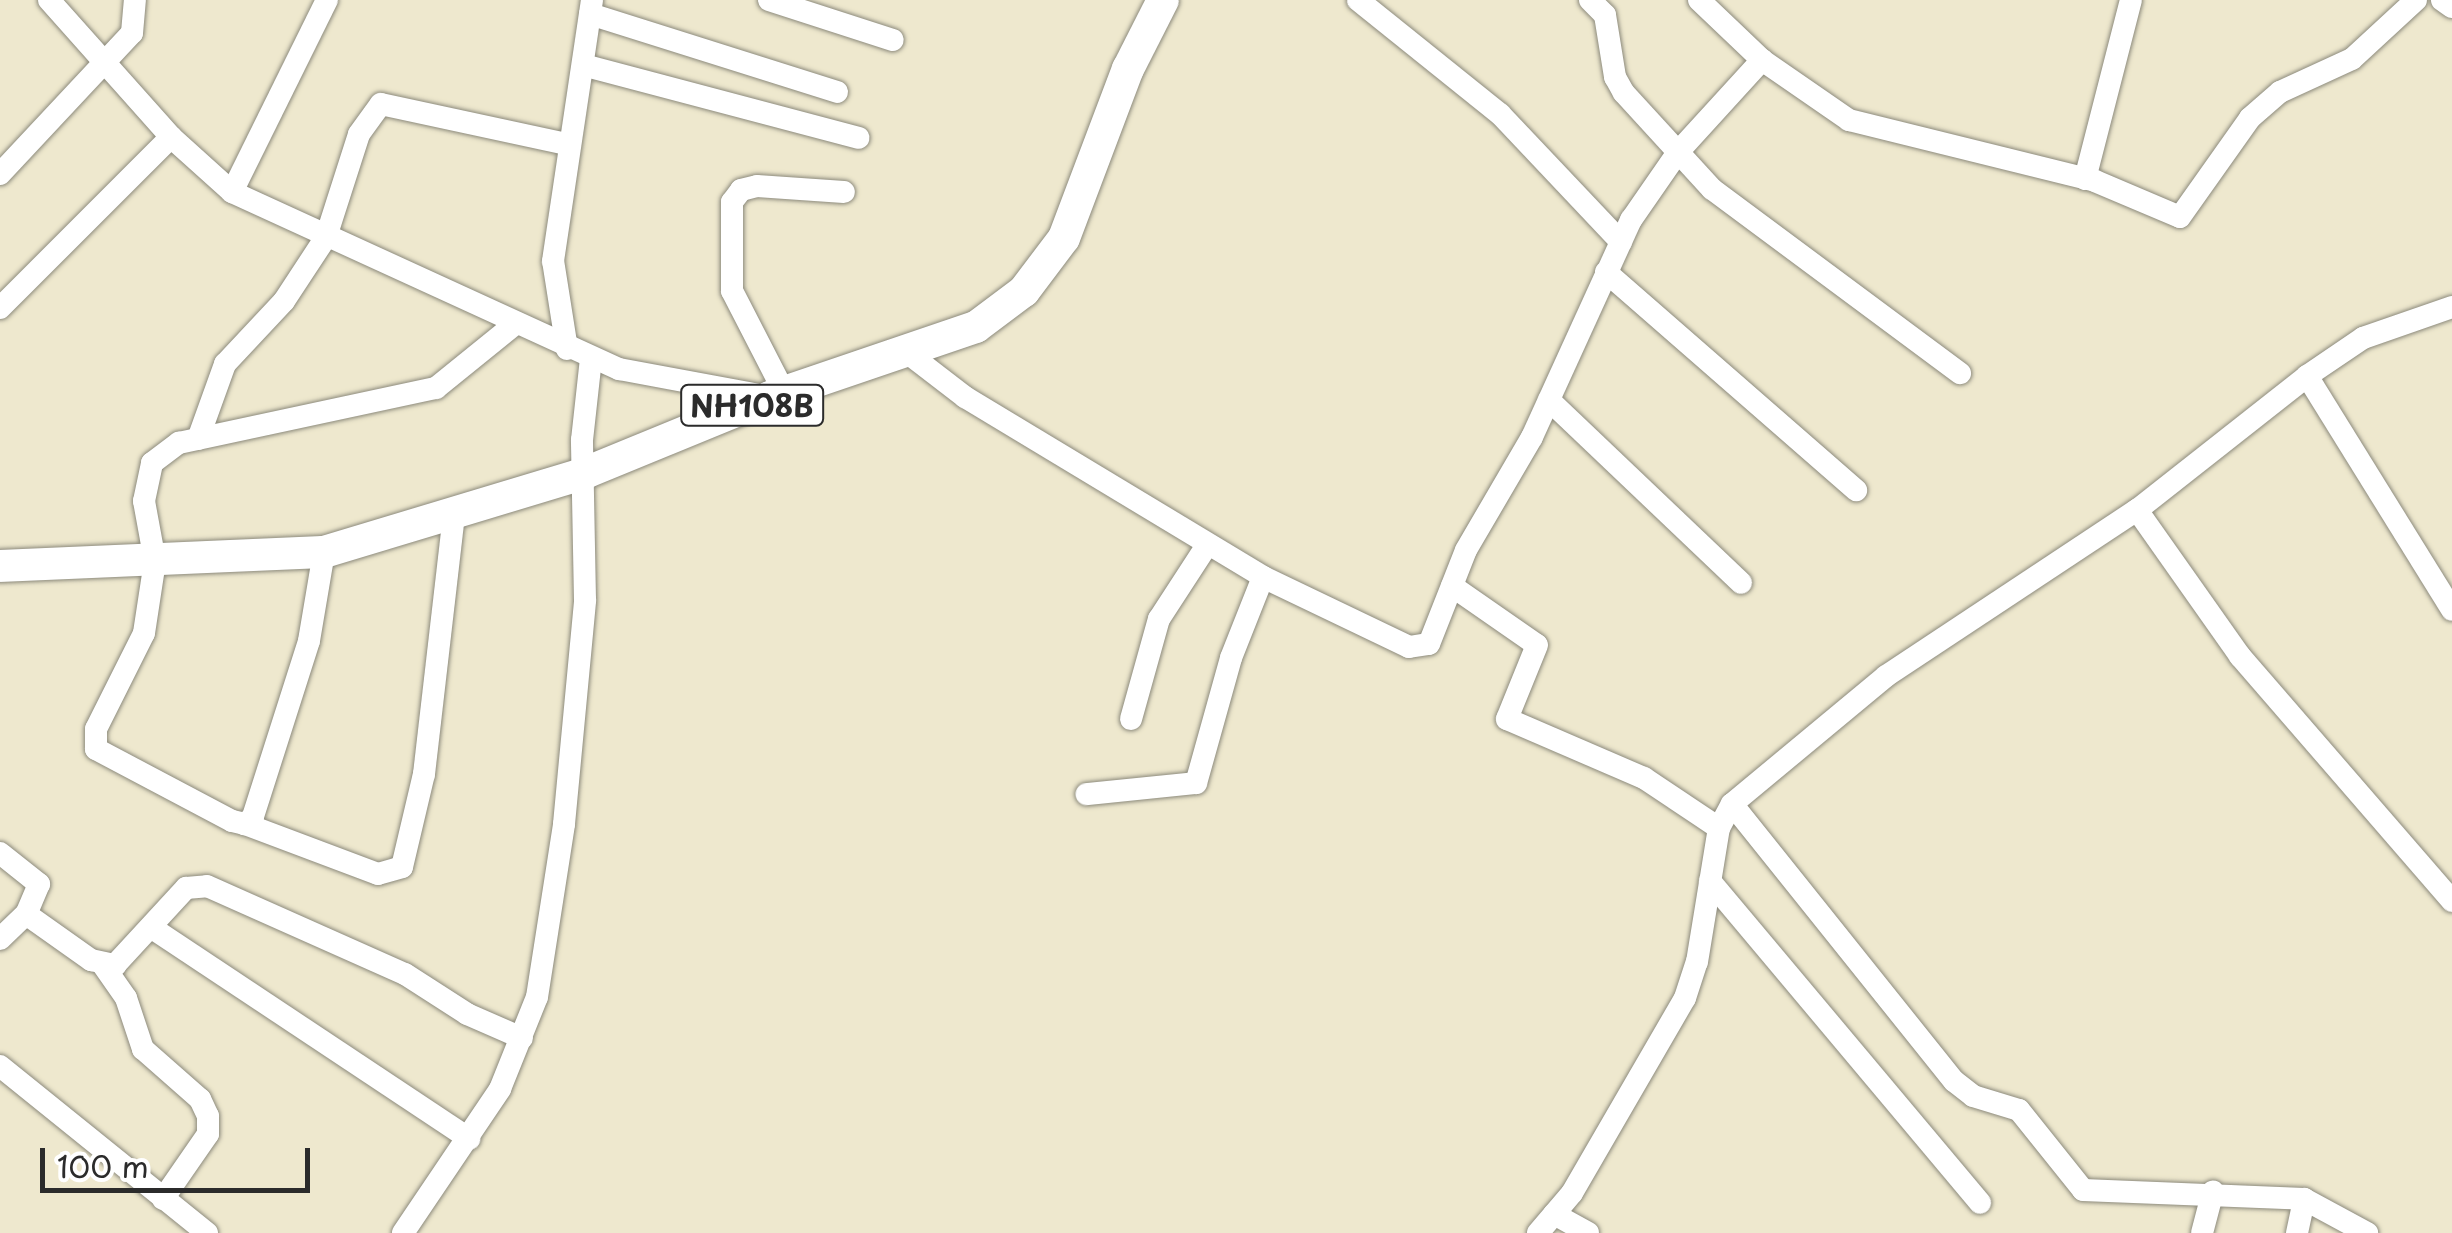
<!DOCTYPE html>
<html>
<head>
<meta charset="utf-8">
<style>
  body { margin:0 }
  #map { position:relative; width:2452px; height:1233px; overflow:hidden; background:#eee8ce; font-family:"Playpen Sans",sans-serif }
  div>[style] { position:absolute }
  .roads { filter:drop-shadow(0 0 2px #8c8a7c) drop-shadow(0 0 2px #8c8a7c) }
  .minor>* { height:22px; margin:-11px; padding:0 11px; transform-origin:11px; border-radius:11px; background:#fff }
  .highway>* { height:32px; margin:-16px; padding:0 16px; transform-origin:16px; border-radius:16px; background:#fff }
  span { translate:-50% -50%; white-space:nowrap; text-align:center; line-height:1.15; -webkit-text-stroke:10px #fff; paint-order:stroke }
  .shield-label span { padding:2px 8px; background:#fff; border:2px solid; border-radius:8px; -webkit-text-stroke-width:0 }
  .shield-label { font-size:30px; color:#2b2b2b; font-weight:700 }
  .scale { position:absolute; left:40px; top:1148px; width:270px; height:45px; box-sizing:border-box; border:5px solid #2b2b2b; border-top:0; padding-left:12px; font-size:30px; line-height:35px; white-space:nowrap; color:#2b2b2b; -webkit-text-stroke:8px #fff; paint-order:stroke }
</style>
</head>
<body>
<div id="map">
  <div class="roads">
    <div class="minor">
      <i style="left:49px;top:0;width:183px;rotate:48.3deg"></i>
      <i style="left:171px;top:137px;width:82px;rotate:42deg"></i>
      <i style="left:232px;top:192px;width:426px;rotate:24.6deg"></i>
      <i style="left:619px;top:369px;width:154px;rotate:10.5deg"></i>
      <i style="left:769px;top:0;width:130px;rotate:17.9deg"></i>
      <i style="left:1358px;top:0;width:182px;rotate:38.8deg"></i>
      <i style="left:1500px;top:114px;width:176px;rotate:46.6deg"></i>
      <i style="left:1590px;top:0;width:21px;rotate:45deg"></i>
      <i style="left:1605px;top:15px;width:63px;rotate:80.8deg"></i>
      <i style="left:1615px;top:77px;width:18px;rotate:61deg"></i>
      <i style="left:1624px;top:93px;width:130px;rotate:47.5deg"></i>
      <i style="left:1712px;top:189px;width:309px;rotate:36.6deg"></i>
      <i style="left:1699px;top:0;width:87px;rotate:43.6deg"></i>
      <i style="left:1762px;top:60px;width:106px;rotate:34.6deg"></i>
      <i style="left:1849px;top:120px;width:253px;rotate:13.9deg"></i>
      <i style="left:2095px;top:181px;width:92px;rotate:23deg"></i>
      <i style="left:2180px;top:217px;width:121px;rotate:-54.7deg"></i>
      <i style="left:2250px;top:118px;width:40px;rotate:-41deg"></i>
      <i style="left:2280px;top:92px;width:79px;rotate:-24.6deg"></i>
      <i style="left:2352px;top:59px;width:87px;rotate:-42.7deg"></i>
      <i style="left:2442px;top:0;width:12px;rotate:35deg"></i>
      <i style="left:590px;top:14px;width:259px;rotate:17.5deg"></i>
      <i style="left:583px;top:65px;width:285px;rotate:14.8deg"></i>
      <i style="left:0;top:174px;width:193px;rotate:-46.9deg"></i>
      <i style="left:132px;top:33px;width:33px;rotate:-85deg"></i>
      <i style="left:2085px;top:179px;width:185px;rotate:-75.6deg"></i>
      <i style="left:232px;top:192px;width:214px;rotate:-63.7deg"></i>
      <i style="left:1606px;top:272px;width:332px;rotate:41.1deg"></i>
      <i style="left:0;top:308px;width:242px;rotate:-45deg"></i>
      <i style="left:567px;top:349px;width:89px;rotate:-99deg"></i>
      <i style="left:553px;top:261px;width:264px;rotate:-81.5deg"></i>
      <i style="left:909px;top:354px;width:71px;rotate:37.5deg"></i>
      <i style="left:965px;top:397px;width:348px;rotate:31.1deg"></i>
      <i style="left:1263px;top:577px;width:87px;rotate:111.6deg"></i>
      <i style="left:1231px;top:658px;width:130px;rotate:105.6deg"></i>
      <i style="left:1196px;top:783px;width:110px;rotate:174.2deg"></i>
      <i style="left:2307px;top:376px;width:275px;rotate:58.2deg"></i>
      <i style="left:784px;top:392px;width:114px;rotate:-117.2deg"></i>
      <i style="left:732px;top:291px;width:89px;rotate:-90deg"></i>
      <i style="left:732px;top:202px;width:15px;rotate:-53deg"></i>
      <i style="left:741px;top:190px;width:16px;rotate:-14deg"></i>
      <i style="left:757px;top:186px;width:87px;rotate:3.9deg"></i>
      <i style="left:1549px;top:400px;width:265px;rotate:43.6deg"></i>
      <i style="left:198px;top:439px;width:80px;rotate:-70.2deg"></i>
      <i style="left:225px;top:364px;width:86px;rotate:-46.9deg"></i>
      <i style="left:284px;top:301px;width:77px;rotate:-56.7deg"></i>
      <i style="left:326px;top:237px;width:108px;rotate:-72.2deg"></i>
      <i style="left:359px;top:134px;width:37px;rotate:-54deg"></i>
      <i style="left:381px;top:104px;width:193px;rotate:12.2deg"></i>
      <i style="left:2137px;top:510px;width:179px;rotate:54.8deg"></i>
      <i style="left:2240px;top:656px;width:324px;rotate:49.1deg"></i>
      <i style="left:324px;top:552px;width:90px;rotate:99.6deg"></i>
      <i style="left:309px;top:641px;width:185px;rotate:107.7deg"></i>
      <i style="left:253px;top:817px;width:11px;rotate:139deg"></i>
      <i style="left:245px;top:824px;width:13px;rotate:-167deg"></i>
      <i style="left:232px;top:821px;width:154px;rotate:-152.1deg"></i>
      <i style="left:96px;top:749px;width:20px;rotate:-90deg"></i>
      <i style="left:96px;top:729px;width:107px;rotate:-63.4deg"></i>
      <i style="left:144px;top:633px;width:73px;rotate:-81.3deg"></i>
      <i style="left:155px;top:561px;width:61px;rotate:-100.4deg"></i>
      <i style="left:144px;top:501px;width:39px;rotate:-78deg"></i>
      <i style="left:152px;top:463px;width:34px;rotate:-37deg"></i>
      <i style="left:179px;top:443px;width:263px;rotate:-12.1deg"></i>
      <i style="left:436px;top:388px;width:102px;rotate:-39deg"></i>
      <i style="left:1263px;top:577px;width:162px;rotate:25.6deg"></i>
      <i style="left:1409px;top:647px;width:20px;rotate:-9deg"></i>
      <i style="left:1429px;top:644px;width:101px;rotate:-68.5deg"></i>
      <i style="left:1466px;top:550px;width:131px;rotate:-59.7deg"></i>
      <i style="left:1532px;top:437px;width:239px;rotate:-65.5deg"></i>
      <i style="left:1631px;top:220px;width:83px;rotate:-55.3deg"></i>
      <i style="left:1678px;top:152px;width:125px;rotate:-47.6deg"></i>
      <i style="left:1452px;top:586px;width:103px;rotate:34.8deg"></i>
      <i style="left:1537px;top:645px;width:80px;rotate:112.1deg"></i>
      <i style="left:1507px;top:719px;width:149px;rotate:23.3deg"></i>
      <i style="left:1644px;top:778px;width:90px;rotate:33.7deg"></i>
      <i style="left:1131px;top:719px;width:104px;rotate:-74.4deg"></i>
      <i style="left:1159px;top:619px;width:88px;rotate:-57deg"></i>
      <i style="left:1732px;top:804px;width:355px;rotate:51.3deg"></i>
      <i style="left:1954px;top:1081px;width:24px;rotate:38deg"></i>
      <i style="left:1973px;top:1096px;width:48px;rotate:16.9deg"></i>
      <i style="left:2019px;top:1110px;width:102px;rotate:51.3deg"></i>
      <i style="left:2083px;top:1190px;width:221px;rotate:2.3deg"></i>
      <i style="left:245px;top:824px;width:142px;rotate:20.6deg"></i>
      <i style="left:378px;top:874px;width:25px;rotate:-16deg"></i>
      <i style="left:402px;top:867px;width:96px;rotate:-76.7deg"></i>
      <i style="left:424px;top:774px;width:263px;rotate:-83.4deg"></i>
      <i style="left:0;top:853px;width:50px;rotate:38.5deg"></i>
      <i style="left:39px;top:884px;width:33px;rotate:113deg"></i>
      <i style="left:1710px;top:881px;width:420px;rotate:50deg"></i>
      <i style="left:152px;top:928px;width:381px;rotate:33.6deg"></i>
      <i style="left:0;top:939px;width:36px;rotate:-44deg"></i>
      <i style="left:26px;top:914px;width:80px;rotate:35.3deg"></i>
      <i style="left:91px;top:960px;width:25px;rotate:12deg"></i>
      <i style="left:115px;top:965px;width:105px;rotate:-47.3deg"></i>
      <i style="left:186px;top:888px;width:21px;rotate:-5deg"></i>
      <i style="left:207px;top:886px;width:217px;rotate:24deg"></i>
      <i style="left:405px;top:974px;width:74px;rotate:32.8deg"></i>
      <i style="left:467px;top:1014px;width:60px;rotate:23.6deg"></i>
      <i style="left:103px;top:965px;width:40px;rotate:55.1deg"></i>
      <i style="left:126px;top:998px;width:54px;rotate:71.6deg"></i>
      <i style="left:143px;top:1049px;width:76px;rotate:41.3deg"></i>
      <i style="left:200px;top:1099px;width:19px;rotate:65deg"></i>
      <i style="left:208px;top:1116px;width:18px;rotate:90deg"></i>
      <i style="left:208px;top:1134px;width:79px;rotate:124.7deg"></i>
      <i style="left:0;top:1066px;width:266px;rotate:38.9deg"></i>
      <i style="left:1554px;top:1214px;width:39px;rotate:29deg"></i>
      <i style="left:403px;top:1233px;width:174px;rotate:-56deg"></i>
      <i style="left:500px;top:1089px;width:99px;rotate:-68.1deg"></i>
      <i style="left:537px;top:997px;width:175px;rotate:-81.1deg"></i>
      <i style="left:564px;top:824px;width:225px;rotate:-84.6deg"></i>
      <i style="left:585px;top:600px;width:160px;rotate:-91.1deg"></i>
      <i style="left:582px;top:440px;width:81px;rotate:-83.7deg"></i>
      <i style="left:1538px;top:1233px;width:52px;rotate:-49.6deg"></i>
      <i style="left:1572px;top:1193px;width:225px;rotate:-59.9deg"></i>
      <i style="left:1685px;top:998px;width:38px;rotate:-72deg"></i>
      <i style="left:1697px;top:962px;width:136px;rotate:-80.7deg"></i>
      <i style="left:1719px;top:828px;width:27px;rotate:-62deg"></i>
      <i style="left:1732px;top:804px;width:200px;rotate:-39.7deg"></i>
      <i style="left:1886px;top:676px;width:301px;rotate:-33.5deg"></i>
      <i style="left:2137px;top:510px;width:216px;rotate:-38.2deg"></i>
      <i style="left:2307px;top:376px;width:68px;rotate:-34.2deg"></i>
      <i style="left:2363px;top:338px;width:94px;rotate:-19.2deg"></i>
      <i style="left:2202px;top:1233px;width:43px;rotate:-75.3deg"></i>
      <i style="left:2297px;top:1233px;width:35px;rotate:-78deg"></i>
      <i style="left:2304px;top:1199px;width:72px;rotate:28.4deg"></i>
    </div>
    <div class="highway">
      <i style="left:0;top:566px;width:324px;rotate:-2.5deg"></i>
      <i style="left:324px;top:552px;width:273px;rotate:-16.8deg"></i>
      <i style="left:585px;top:473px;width:200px;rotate:-22.3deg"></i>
      <i style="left:770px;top:397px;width:218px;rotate:-18.8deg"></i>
      <i style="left:976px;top:327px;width:60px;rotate:-36.9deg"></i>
      <i style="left:1024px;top:291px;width:66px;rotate:-53deg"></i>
      <i style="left:1064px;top:238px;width:181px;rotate:-69.3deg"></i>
      <i style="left:1128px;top:69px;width:77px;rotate:-63.1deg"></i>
    </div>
  </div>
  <div class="shield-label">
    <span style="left:752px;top:405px">NH108B</span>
  </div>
  <div class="scale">100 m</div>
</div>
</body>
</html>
